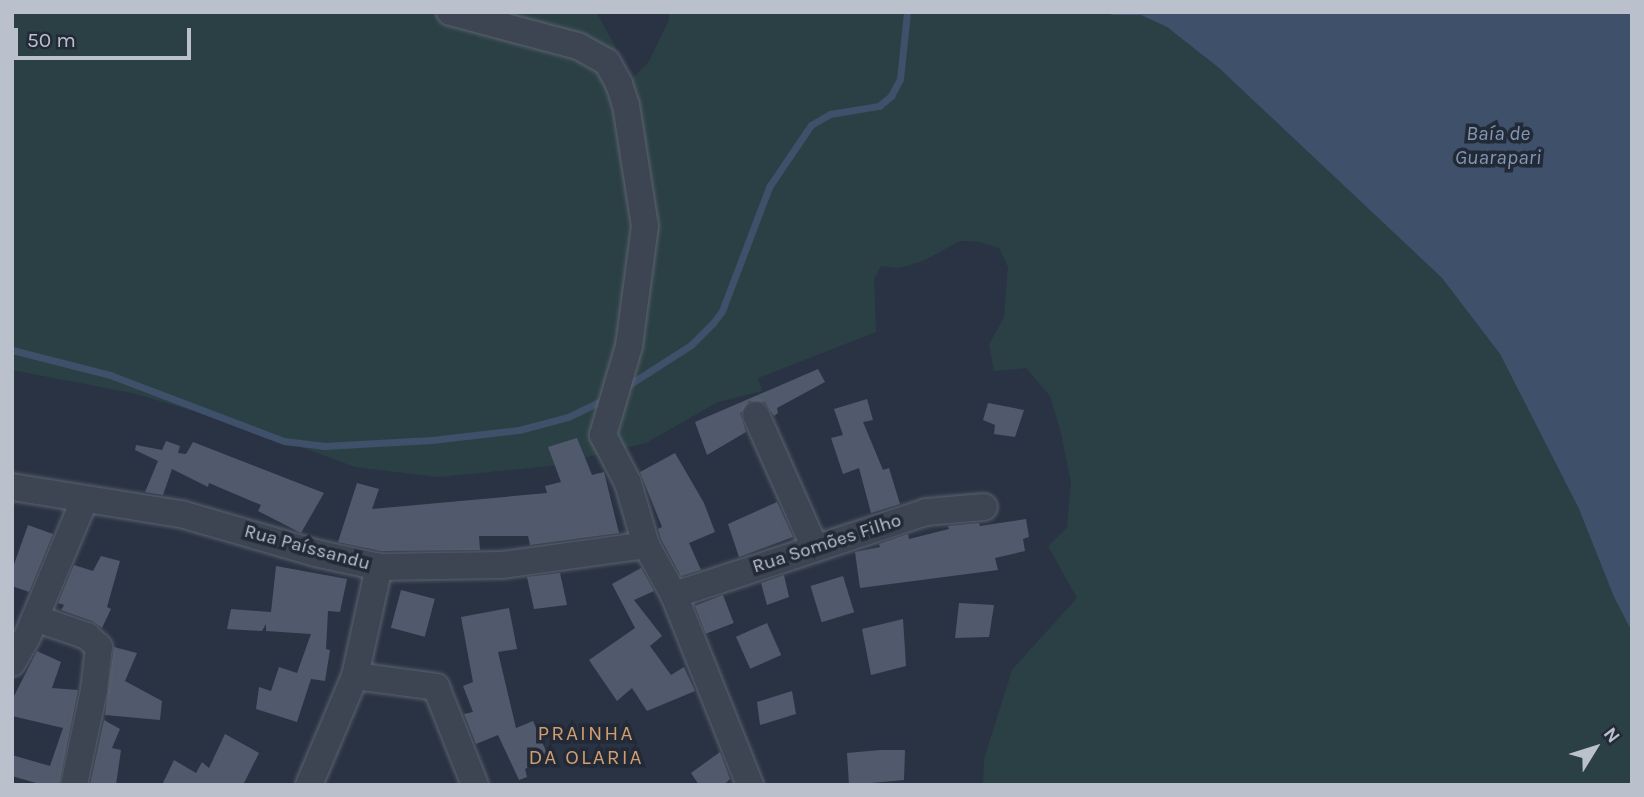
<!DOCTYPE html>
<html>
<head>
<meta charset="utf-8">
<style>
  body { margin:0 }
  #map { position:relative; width:1644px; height:797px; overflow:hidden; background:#293343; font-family:Karla,sans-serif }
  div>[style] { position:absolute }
  .green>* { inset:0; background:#2b4044 }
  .water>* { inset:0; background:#3f506b }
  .stream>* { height:7px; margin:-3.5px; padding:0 3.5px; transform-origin:3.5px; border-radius:3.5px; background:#3f506b }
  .building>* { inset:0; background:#505a6c; transform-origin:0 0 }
  .roads { filter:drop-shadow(0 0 2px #5c6370) drop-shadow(0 0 2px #5c6370) }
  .street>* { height:26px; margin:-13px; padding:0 13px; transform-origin:13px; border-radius:13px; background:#3d4553 }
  span { translate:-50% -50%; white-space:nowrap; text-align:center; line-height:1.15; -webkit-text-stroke:7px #222a38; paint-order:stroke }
  .street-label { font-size:19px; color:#bbc1cc }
  .water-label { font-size:21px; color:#8496b2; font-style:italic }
  .neighbourhood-label { font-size:21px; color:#d29e6f; letter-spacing:2px }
  .frame { position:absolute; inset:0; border:14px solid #bbc1cc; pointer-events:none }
  .north { position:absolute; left:1560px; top:713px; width:70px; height:70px; -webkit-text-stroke:5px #222a38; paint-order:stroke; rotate:52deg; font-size:19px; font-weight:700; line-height:28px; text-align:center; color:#bbc1cc }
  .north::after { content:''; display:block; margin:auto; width:24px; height:32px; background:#bbc1cc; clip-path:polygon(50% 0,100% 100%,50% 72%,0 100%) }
  .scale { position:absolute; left:14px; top:28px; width:177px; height:32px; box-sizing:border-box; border:4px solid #bbc1cc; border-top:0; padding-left:9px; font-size:21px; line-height:24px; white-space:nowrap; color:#bbc1cc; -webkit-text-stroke:5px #222a38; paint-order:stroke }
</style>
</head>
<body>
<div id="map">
  <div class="green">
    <i style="clip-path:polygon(12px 12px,596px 12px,614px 44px,627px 83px,648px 63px,669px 20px,669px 12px,1107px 12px,1112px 15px,1141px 15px,1167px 27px,1219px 68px,1442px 278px,1500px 354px,1579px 509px,1614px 597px,1632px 632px,1632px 785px,983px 785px,984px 759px,1012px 670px,1077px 598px,1048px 546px,1067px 528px,1071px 483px,1061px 433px,1050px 396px,1026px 368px,994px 371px,989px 345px,1004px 317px,1008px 267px,999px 248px,980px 242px,960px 241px,923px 261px,899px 268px,881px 266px,874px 279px,876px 332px,758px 378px,762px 391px,718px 402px,646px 443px,550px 466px,438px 477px,355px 467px,242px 425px,132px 393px,12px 370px)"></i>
  </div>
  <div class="water">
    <i style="clip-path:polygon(1107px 12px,1632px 12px,1632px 632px,1614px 597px,1579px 509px,1500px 354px,1442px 278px,1219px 68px,1167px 27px,1141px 15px,1112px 15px)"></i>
  </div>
  <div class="stream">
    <i style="left:12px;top:350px;width:101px;rotate:14.3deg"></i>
    <i style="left:110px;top:375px;width:186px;rotate:20.8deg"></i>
    <i style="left:284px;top:441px;width:39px;rotate:7deg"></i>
    <i style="left:323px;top:446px;width:109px;rotate:-3.2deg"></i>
    <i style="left:432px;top:440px;width:88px;rotate:-6.6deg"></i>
    <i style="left:519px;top:430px;width:51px;rotate:-14.9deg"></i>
    <i style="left:568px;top:417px;width:41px;rotate:-25.9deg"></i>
    <i style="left:624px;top:388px;width:80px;rotate:-32.7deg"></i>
    <i style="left:691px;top:345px;width:31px;rotate:-45deg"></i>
    <i style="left:713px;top:323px;width:15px;rotate:-53deg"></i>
    <i style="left:722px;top:311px;width:133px;rotate:-69.2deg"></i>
    <i style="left:769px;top:187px;width:75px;rotate:-55.9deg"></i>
    <i style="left:811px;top:125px;width:22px;rotate:-30deg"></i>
    <i style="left:830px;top:114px;width:50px;rotate:-9.3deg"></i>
    <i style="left:879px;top:106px;width:16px;rotate:-40deg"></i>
    <i style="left:891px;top:96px;width:19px;rotate:-62deg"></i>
    <i style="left:900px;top:79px;width:67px;rotate:-84deg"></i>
  </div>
  <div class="building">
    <i style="clip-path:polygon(818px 369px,825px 382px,777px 408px,778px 413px,774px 416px,765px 402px,749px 401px,740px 414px,746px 432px,707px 455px,695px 422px)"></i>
    <i style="clip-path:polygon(867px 399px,873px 420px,863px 422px,883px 470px,889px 468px,900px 504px,871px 513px,859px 468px,843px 474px,831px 438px,843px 435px,834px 409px)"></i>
    <i style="clip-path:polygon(988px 403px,1024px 410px,1015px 437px,994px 434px,995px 425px,983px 420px)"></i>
    <i style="clip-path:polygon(577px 438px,592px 475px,604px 472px,619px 533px,530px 545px,528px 536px,479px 536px,480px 550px,381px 551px,338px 542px,357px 483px,379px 489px,372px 509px,547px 493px,545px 486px,561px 482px,548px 447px)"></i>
    <i style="clip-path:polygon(166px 441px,180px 446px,178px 453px,186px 454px,193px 442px,324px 493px,301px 533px,258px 511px,261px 505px,209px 483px,208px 487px,172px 469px,163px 495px,145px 492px,158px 461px,135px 450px,136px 445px,162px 450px)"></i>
    <i style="clip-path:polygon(675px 453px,704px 503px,715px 532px,689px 543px,701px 570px,681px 576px,661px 539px,658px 529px,662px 527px,640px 472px)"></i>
    <i style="clip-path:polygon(777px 502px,793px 537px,739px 557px,728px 524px)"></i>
    <i style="clip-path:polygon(1026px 519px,1029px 537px,1023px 539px,1025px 551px,995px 558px,998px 570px,860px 588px,855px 552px,880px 547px,879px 544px,908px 534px,909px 539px,949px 529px,948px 526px,979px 523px,980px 526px)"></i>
    <i style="clip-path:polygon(28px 525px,53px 534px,29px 592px,12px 586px,12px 570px)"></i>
    <i style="clip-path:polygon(101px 556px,120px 561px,107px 607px,111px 609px,102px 628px,92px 621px,61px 610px,64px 605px,58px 603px,74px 565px,93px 571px)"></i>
    <i style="clip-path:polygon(276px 566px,347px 579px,340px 612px,328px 611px,326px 649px,330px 650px,325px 681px,311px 679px,297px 722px,256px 709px,259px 687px,271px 691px,279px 667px,297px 673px,311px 634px,266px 631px,266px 624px,262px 631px,227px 629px,231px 609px,271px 612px)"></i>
    <i style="clip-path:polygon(641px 568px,654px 591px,634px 600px,662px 636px,650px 646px,671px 675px,684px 667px,695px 691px,647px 711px,632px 688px,617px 701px,589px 660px,635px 628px,612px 584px)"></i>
    <i style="clip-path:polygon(560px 573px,567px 605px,534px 609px,527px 577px)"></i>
    <i style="clip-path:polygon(784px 575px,789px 597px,767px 605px,761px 583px)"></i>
    <i style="left:843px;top:576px;width:38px;height:34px;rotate:73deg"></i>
    <i style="left:401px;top:590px;width:35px;height:39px;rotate:15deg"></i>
    <i style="left:723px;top:595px;width:30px;height:30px;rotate:69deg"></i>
    <i style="clip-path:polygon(959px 603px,994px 605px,989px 637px,955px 638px)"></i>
    <i style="clip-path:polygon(509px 608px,517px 649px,498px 652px,516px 728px,533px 721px,549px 758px,525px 769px,527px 777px,519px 780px,498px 735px,476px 744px,464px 714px,473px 712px,463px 686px,473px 682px,461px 617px)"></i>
    <i style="clip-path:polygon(903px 619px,906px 666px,871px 675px,862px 629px)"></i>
    <i style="left:767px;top:623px;width:35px;height:34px;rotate:66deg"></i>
    <i style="clip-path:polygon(114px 647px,137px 653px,125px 681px,162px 701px,160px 720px,105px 715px)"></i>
    <i style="clip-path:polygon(37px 651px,61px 662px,52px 688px,78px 690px,59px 785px,43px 785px,12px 776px,12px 755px,50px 766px,63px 728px,12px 716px,12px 700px)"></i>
    <i style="clip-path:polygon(792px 691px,796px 714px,760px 725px,757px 702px)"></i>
    <i style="clip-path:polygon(104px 720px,120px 729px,112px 748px,121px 750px,116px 785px,90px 785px)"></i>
    <i style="clip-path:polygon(225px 734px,259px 753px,243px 785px,162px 785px,174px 760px,196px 773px,202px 762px,209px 768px)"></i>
    <i style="clip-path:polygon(880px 750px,905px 750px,904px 780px,849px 785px,847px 753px)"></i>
    <i style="clip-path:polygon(720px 752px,730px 779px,724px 785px,699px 785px,691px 773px)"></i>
  </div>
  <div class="roads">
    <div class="street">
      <i style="left:450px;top:12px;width:132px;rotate:14.9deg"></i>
      <i style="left:578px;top:46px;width:33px;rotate:29deg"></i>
      <i style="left:607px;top:62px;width:25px;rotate:61deg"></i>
      <i style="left:619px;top:84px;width:22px;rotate:72deg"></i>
      <i style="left:626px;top:105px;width:122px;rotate:81.1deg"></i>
      <i style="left:645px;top:226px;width:121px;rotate:97.6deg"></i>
      <i style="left:629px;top:346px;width:93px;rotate:106.3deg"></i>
      <i style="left:603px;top:435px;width:54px;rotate:62.5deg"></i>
      <i style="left:628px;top:483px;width:65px;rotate:73.8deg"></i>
      <i style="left:646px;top:545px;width:57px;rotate:60.8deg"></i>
      <i style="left:674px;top:595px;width:205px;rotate:68.2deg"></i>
      <i style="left:756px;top:415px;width:145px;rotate:66.1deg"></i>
      <i style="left:12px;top:487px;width:171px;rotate:9.1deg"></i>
      <i style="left:181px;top:514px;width:140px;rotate:16.2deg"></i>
      <i style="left:315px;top:553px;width:66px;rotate:12.3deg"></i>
      <i style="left:379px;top:567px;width:123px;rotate:-0.9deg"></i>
      <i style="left:502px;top:565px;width:145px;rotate:-7.9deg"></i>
      <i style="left:674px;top:595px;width:265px;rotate:-18.2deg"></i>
      <i style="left:926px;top:512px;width:58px;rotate:-4.9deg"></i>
      <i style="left:35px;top:618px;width:55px;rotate:19.1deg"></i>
      <i style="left:87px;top:636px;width:16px;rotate:43deg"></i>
      <i style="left:99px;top:647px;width:43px;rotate:96.6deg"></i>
      <i style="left:94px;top:690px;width:97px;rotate:101.9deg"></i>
      <i style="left:12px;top:663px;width:30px;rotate:-60deg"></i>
      <i style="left:27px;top:637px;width:147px;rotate:-67.3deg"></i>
      <i style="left:355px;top:676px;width:82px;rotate:7.7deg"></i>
      <i style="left:436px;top:687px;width:105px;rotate:68.3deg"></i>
      <i style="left:309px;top:785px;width:118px;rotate:-67.1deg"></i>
      <i style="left:355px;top:676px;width:112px;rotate:-77.6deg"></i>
    </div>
  </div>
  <div class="street-label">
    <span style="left:827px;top:544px;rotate:-18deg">Rua Somões Filho</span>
    <span style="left:307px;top:548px;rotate:15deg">Rua Paíssandu</span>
  </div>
  <div class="water-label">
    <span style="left:1498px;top:145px">Baía de<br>Guarapari</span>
  </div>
  <div class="neighbourhood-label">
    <span style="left:586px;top:745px">PRAINHA<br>DA OLARIA</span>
  </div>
  <div class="frame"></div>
  <div class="north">N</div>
  <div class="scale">50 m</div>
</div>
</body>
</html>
